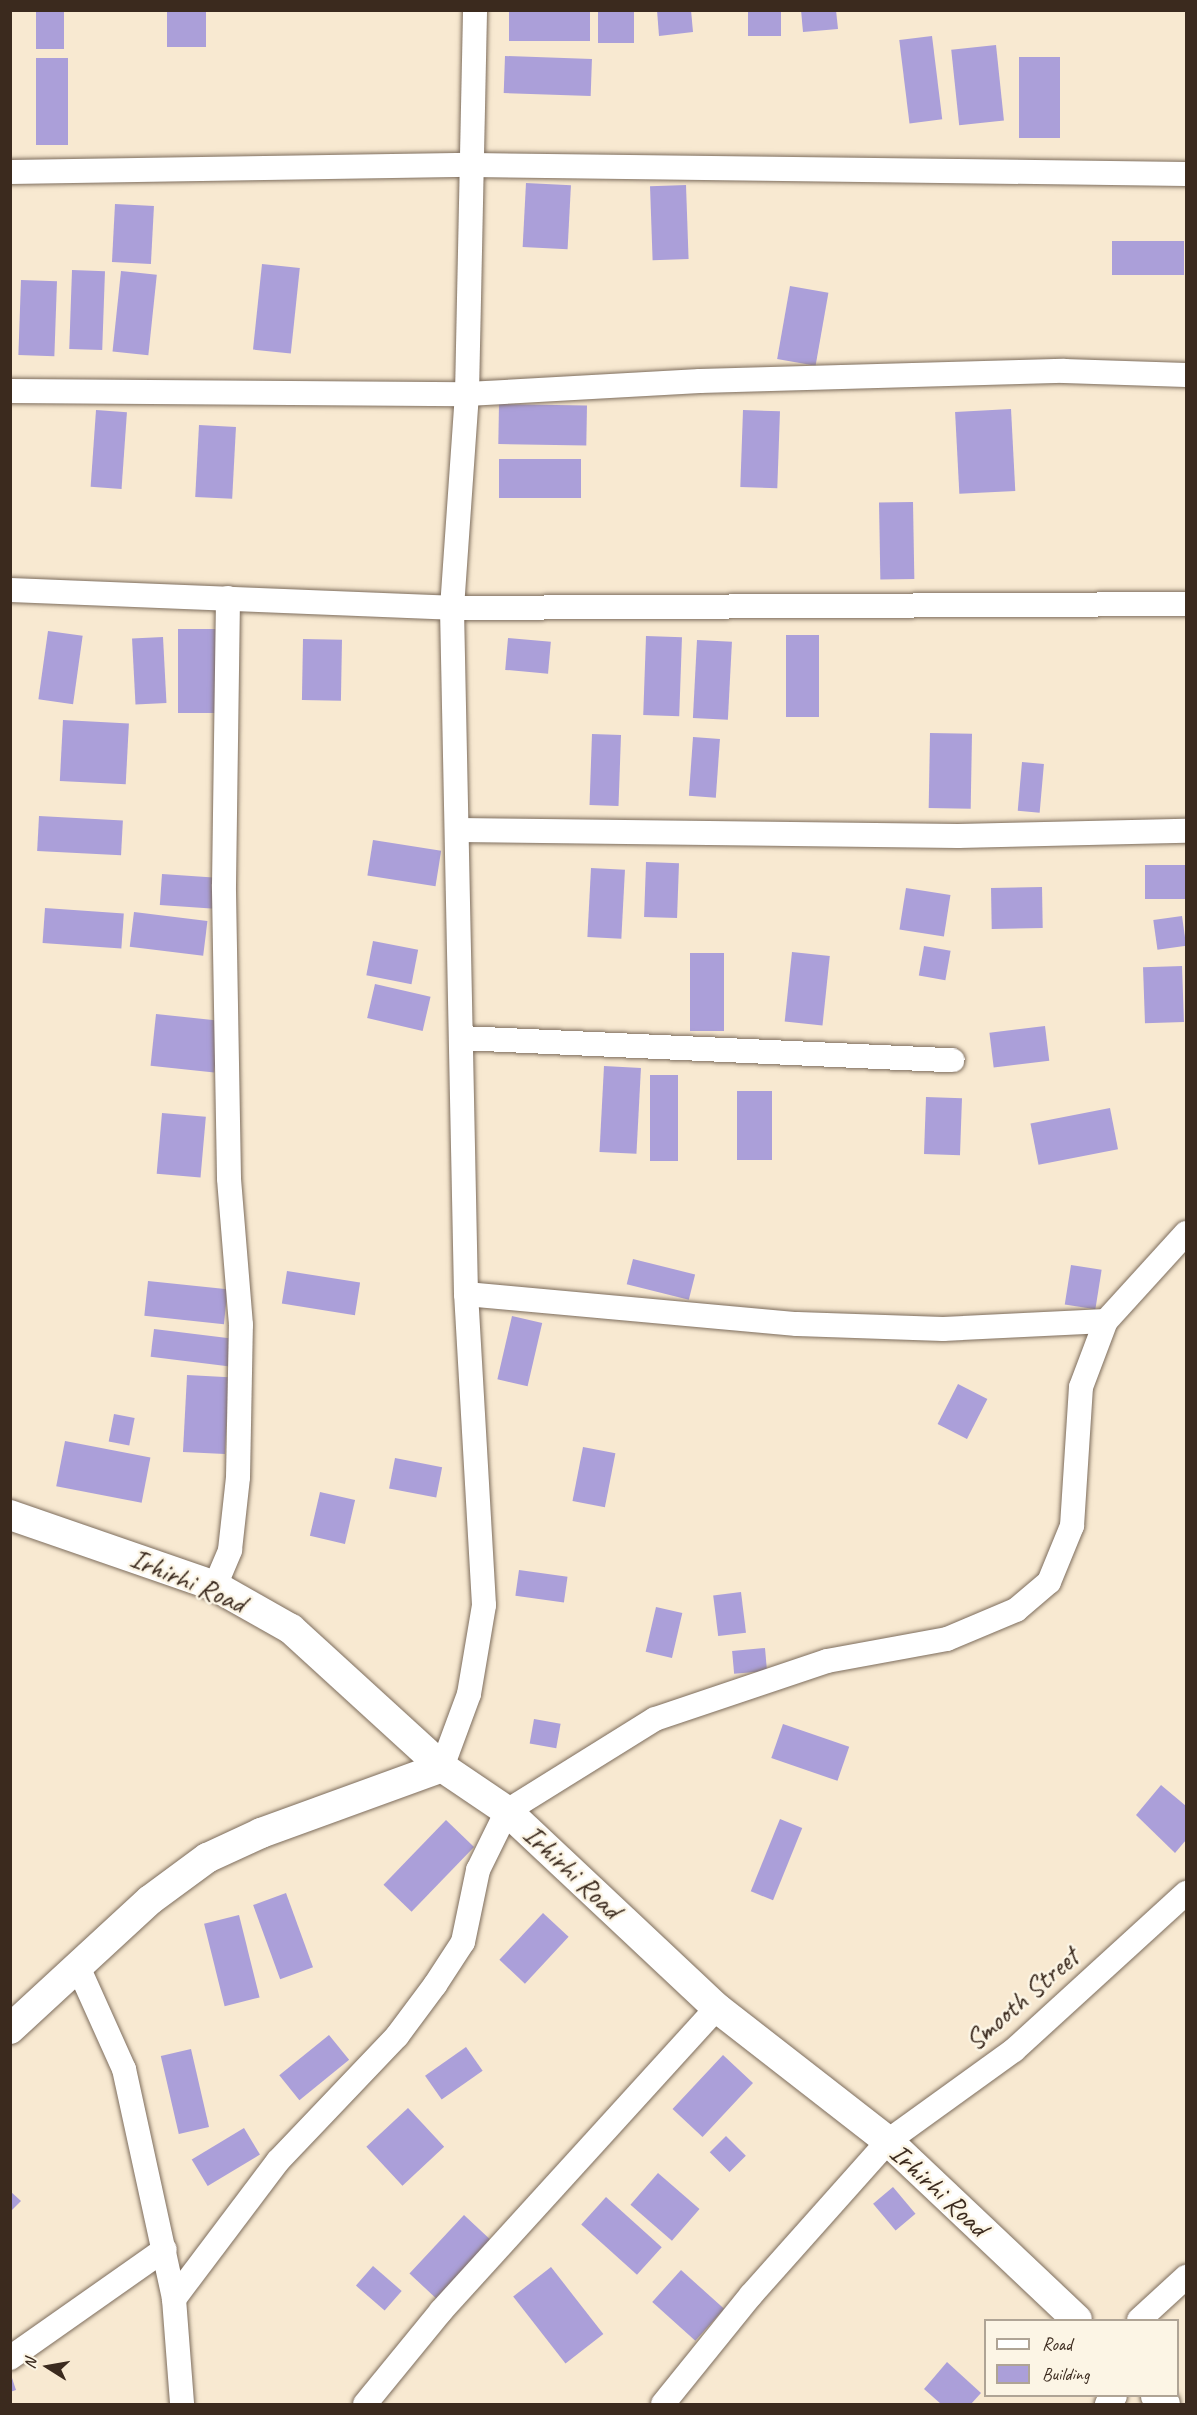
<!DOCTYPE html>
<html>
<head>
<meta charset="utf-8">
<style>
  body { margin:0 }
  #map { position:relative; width:1197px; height:2415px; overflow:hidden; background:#f8e9d1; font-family:Caveat,sans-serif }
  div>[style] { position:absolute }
  .building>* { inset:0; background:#ab9fd9; transform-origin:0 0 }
  .roads { filter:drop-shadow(0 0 2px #7d6d5d) drop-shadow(0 0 2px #7d6d5d) }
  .minor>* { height:24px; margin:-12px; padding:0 12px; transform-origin:12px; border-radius:12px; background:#fff }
  .tertiary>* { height:30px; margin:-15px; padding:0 15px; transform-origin:15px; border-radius:15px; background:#fff }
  span { translate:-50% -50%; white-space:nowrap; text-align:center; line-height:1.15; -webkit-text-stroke:5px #fcf5e5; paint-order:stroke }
  .street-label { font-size:28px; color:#3b2a1e }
  .frame { position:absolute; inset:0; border:12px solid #3b2a1e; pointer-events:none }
  .legend { position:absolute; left:984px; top:2319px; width:195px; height:78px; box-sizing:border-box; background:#fcf5e5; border:2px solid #afa495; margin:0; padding:8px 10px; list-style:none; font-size:18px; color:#3b2a1e }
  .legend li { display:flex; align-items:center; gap:12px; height:30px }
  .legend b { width:30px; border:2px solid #afa495 }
  .north { position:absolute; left:18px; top:2337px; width:60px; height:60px; -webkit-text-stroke:4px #fcf5e5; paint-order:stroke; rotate:281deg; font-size:16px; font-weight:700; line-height:24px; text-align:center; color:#3b2a1e }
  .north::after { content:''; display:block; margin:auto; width:21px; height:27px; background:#3b2a1e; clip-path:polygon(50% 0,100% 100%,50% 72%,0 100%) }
</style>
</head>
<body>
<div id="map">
  <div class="building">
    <i style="left:36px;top:10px;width:28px;height:39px"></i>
    <i style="left:167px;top:10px;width:39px;height:37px"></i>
    <i style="left:509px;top:10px;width:81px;height:31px"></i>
    <i style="left:598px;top:10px;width:36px;height:33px"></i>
    <i style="clip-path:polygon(657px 10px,691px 10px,693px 32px,659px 36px)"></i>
    <i style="left:748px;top:10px;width:33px;height:26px"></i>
    <i style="clip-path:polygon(801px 10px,836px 10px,838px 29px,803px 32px)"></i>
    <i style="left:932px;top:36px;width:84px;height:33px;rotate:83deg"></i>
    <i style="left:996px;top:45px;width:76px;height:45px;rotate:84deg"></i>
    <i style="left:505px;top:56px;width:87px;height:37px;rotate:2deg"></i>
    <i style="left:1019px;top:57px;width:41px;height:81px"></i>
    <i style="left:68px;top:58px;width:87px;height:32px;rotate:90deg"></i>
    <i style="left:526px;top:183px;width:45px;height:64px;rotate:3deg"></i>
    <i style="left:686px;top:185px;width:74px;height:36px;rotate:88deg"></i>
    <i style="left:115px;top:204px;width:39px;height:58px;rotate:3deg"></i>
    <i style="left:1184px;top:241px;width:34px;height:72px;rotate:90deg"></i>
    <i style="left:262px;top:264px;width:38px;height:86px;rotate:6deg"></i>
    <i style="left:72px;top:270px;width:33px;height:79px;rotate:2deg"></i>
    <i style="left:121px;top:271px;width:36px;height:81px;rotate:6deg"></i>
    <i style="left:21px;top:280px;width:36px;height:75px;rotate:2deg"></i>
    <i style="left:790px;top:286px;width:39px;height:74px;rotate:10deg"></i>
    <i style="left:499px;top:404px;width:88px;height:40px;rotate:1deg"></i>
    <i style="left:1011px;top:409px;width:82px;height:56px;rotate:87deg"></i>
    <i style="left:96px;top:410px;width:31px;height:77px;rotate:4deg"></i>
    <i style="left:743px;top:410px;width:37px;height:77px;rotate:2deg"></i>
    <i style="left:199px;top:425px;width:37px;height:72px;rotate:3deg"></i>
    <i style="left:499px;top:459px;width:82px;height:39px"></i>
    <i style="left:913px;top:502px;width:77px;height:34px;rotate:89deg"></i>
    <i style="left:178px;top:629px;width:40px;height:84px"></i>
    <i style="left:48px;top:631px;width:35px;height:69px;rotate:8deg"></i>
    <i style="left:786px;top:635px;width:33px;height:82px"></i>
    <i style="left:646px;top:636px;width:36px;height:79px;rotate:2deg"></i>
    <i style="left:163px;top:637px;width:66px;height:31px;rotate:87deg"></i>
    <i style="left:508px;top:638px;width:43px;height:32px;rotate:5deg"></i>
    <i style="left:303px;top:639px;width:39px;height:61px;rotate:1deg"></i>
    <i style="left:697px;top:640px;width:35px;height:78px;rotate:3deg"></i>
    <i style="left:63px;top:720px;width:66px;height:61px;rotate:3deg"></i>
    <i style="left:930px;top:733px;width:42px;height:75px;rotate:1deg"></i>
    <i style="left:592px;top:734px;width:29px;height:71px;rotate:2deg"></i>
    <i style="left:693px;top:737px;width:27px;height:59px;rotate:4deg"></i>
    <i style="left:1022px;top:762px;width:22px;height:49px;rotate:5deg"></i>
    <i style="left:39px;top:816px;width:84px;height:35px;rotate:3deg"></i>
    <i style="left:373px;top:840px;width:69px;height:36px;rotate:9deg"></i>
    <i style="left:646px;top:862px;width:33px;height:55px;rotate:2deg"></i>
    <i style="left:1186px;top:865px;width:34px;height:41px;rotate:90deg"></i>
    <i style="left:591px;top:868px;width:34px;height:69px;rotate:3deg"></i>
    <i style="left:162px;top:874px;width:55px;height:31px;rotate:4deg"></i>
    <i style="left:1042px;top:887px;width:41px;height:51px;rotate:89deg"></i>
    <i style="left:906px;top:888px;width:45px;height:42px;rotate:9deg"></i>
    <i style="left:45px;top:908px;width:79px;height:35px;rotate:4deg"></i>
    <i style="left:134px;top:912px;width:74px;height:35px;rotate:7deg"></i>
    <i style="left:1182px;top:916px;width:30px;height:29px;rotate:82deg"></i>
    <i style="left:373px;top:941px;width:46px;height:35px;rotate:11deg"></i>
    <i style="left:924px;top:946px;width:27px;height:30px;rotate:10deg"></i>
    <i style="left:792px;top:952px;width:38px;height:70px;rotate:6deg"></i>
    <i style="left:690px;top:953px;width:34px;height:78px"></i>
    <i style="left:1182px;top:966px;width:56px;height:39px;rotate:88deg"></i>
    <i style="left:375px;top:984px;width:57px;height:35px;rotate:13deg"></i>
    <i style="left:156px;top:1014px;width:64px;height:52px;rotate:6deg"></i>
    <i style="left:1045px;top:1026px;width:35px;height:56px;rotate:83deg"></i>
    <i style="left:604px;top:1066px;width:37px;height:86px;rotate:3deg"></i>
    <i style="left:650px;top:1075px;width:28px;height:86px"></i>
    <i style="left:737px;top:1091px;width:35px;height:69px"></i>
    <i style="left:926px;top:1097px;width:36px;height:57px;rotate:2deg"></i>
    <i style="left:1110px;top:1108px;width:42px;height:81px;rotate:79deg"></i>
    <i style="left:162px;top:1113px;width:44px;height:61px;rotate:5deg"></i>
    <i style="left:633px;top:1259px;width:64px;height:26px;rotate:14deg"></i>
    <i style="left:1071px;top:1265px;width:31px;height:40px;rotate:9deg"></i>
    <i style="left:287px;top:1271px;width:74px;height:33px;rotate:9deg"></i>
    <i style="left:148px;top:1281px;width:80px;height:35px;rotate:6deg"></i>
    <i style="left:512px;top:1316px;width:31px;height:65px;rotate:13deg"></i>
    <i style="left:154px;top:1329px;width:78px;height:28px;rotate:7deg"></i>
    <i style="left:187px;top:1375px;width:42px;height:77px;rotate:3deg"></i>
    <i style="left:958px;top:1384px;width:33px;height:45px;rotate:27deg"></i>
    <i style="left:114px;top:1414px;width:21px;height:28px;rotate:11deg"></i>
    <i style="left:65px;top:1441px;width:87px;height:46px;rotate:11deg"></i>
    <i style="left:583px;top:1447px;width:33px;height:55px;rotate:11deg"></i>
    <i style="left:395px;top:1458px;width:48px;height:31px;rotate:11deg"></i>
    <i style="left:320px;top:1492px;width:36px;height:45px;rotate:13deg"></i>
    <i style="left:519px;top:1570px;width:49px;height:26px;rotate:8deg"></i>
    <i style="left:741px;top:1592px;width:41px;height:28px;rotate:83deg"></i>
    <i style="left:656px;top:1607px;width:27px;height:46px;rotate:13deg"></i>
    <i style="left:765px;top:1648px;width:23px;height:33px;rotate:85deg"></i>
    <i style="left:534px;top:1719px;width:27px;height:25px;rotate:10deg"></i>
    <i style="left:783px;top:1724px;width:70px;height:36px;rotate:19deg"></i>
    <i style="clip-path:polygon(1161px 1785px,1186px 1806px,1186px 1840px,1175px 1853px,1136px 1815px)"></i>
    <i style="left:780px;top:1819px;width:24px;height:78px;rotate:22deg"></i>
    <i style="left:446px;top:1820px;width:39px;height:90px;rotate:44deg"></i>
    <i style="left:286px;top:1893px;width:79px;height:35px;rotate:70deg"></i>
    <i style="left:543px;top:1913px;width:35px;height:64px;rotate:43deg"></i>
    <i style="left:239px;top:1915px;width:85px;height:36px;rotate:76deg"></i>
    <i style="left:329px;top:2035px;width:32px;height:64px;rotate:51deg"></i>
    <i style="left:466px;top:2047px;width:29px;height:50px;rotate:55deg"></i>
    <i style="left:191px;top:2049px;width:80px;height:31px;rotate:77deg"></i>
    <i style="left:723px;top:2055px;width:41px;height:74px;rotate:43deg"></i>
    <i style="left:408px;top:2108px;width:53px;height:57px;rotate:47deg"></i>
    <i style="left:244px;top:2128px;width:31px;height:61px;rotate:59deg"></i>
    <i style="left:726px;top:2136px;width:28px;height:23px;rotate:45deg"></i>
    <i style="left:658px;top:2173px;width:55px;height:42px;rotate:41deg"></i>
    <i style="left:893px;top:2187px;width:35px;height:26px;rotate:50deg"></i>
    <i style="clip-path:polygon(10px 2191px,21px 2201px,10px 2212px)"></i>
    <i style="left:606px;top:2197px;width:75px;height:37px;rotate:42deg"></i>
    <i style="left:464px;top:2215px;width:37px;height:80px;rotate:43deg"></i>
    <i style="left:373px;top:2266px;width:38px;height:26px;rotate:41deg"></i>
    <i style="left:551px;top:2267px;width:85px;height:48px;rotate:52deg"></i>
    <i style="left:681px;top:2270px;width:58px;height:43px;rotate:42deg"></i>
    <i style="clip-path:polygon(947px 2362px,981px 2393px,971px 2404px,941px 2404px,924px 2389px)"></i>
    <i style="clip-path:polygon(10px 2372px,16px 2390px,10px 2392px)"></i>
  </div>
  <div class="roads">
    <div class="minor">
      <i style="left:10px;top:172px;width:462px;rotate:-0.9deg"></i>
      <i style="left:472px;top:165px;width:714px;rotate:0.72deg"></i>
      <i style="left:10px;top:391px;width:457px;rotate:0.4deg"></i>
      <i style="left:467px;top:394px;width:233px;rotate:-3.2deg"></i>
      <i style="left:700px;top:381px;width:364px;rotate:-1.6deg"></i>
      <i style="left:1064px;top:371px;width:122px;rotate:1.9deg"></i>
      <i style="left:10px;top:590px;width:442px;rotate:2.3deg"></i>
      <i style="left:452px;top:608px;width:734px;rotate:-0.31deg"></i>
      <i style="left:459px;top:830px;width:499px;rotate:0.7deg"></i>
      <i style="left:958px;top:836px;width:228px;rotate:-1.3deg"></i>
      <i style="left:461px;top:1038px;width:492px;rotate:2.6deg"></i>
      <i style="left:466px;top:1294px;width:332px;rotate:5.2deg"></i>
      <i style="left:797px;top:1324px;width:146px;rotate:2deg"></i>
      <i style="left:943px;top:1329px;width:163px;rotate:-2.8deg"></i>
      <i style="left:215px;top:1586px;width:39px;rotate:-67deg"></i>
      <i style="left:230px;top:1550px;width:73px;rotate:-83.7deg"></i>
      <i style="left:238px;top:1477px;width:152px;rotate:-88.9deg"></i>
      <i style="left:241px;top:1325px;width:147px;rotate:-94.7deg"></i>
      <i style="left:229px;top:1178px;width:293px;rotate:-91deg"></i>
      <i style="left:224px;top:885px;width:287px;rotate:-89.2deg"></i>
      <i style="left:442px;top:1767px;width:78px;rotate:-69.7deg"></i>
      <i style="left:469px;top:1694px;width:90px;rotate:-80.4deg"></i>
      <i style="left:484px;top:1605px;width:312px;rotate:-93.3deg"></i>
      <i style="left:466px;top:1294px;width:686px;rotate:-91.17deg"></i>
      <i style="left:452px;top:608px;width:215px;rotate:-86deg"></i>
      <i style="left:467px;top:394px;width:384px;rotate:-88.8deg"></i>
      <i style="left:79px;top:1969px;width:110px;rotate:65.8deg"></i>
      <i style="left:124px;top:2069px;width:235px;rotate:77.7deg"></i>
      <i style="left:174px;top:2299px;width:105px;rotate:85.6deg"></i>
      <i style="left:174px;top:2299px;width:173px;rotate:-53deg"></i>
      <i style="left:278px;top:2161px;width:173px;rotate:-46.4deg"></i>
      <i style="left:397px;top:2036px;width:64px;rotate:-53.3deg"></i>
      <i style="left:435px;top:1985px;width:51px;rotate:-56.9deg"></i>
      <i style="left:463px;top:1942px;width:74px;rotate:-78.2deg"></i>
      <i style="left:478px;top:1870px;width:66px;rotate:-63.8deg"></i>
      <i style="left:507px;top:1811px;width:174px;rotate:-31.9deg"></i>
      <i style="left:655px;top:1719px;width:182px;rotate:-18.6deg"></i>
      <i style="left:827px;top:1661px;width:122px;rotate:-10.4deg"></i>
      <i style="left:947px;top:1639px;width:75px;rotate:-22.8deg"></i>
      <i style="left:1016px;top:1610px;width:43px;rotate:-40.3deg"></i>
      <i style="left:1049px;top:1582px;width:61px;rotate:-67.7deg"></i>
      <i style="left:1072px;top:1526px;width:139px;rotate:-86.3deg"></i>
      <i style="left:1081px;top:1387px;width:71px;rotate:-69.3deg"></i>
      <i style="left:1106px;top:1321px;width:119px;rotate:-47.7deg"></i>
      <i style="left:1139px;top:2320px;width:64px;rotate:-42.5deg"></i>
      <i style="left:10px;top:2358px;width:189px;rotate:-35.1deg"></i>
      <i style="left:365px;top:2404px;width:120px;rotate:-50.7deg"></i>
      <i style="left:441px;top:2311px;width:410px;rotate:-47.7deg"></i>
      <i style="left:663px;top:2404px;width:140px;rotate:-51.1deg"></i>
      <i style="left:751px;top:2295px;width:206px;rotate:-48.3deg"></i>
      <i style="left:888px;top:2141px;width:155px;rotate:-35.8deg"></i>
      <i style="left:1014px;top:2050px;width:233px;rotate:-42.4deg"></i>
      <i style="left:1107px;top:2404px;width:11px;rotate:-45deg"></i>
    </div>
    <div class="tertiary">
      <i style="left:10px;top:1515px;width:217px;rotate:19.1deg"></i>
      <i style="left:215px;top:1586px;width:87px;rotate:29.5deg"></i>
      <i style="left:291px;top:1629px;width:205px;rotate:42.4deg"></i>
      <i style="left:442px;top:1767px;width:78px;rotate:34.1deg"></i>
      <i style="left:507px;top:1811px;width:288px;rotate:43.2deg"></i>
      <i style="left:717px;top:2008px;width:217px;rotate:37.9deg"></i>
      <i style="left:888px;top:2141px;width:260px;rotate:43.4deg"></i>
      <i style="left:10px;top:2029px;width:190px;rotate:-42.7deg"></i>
      <i style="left:150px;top:1900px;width:71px;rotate:-36.4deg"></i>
      <i style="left:207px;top:1858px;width:60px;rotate:-24.8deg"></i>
      <i style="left:261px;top:1833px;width:193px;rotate:-20deg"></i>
      <i style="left:1156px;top:2396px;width:12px;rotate:42deg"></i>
    </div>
  </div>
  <div class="street-label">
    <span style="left:188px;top:1581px;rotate:23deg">Irhirhi Road</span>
    <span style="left:572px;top:1872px;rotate:43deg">Irhirhi Road</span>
    <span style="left:1022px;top:1999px;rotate:-41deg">Smooth Street</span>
    <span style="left:939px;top:2190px;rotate:43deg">Irhirhi Road</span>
  </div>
  <div class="frame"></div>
  <ul class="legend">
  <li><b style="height:8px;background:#fff"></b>Road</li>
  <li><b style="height:16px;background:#ab9fd9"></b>Building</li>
  </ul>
  <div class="north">N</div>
</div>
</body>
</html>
